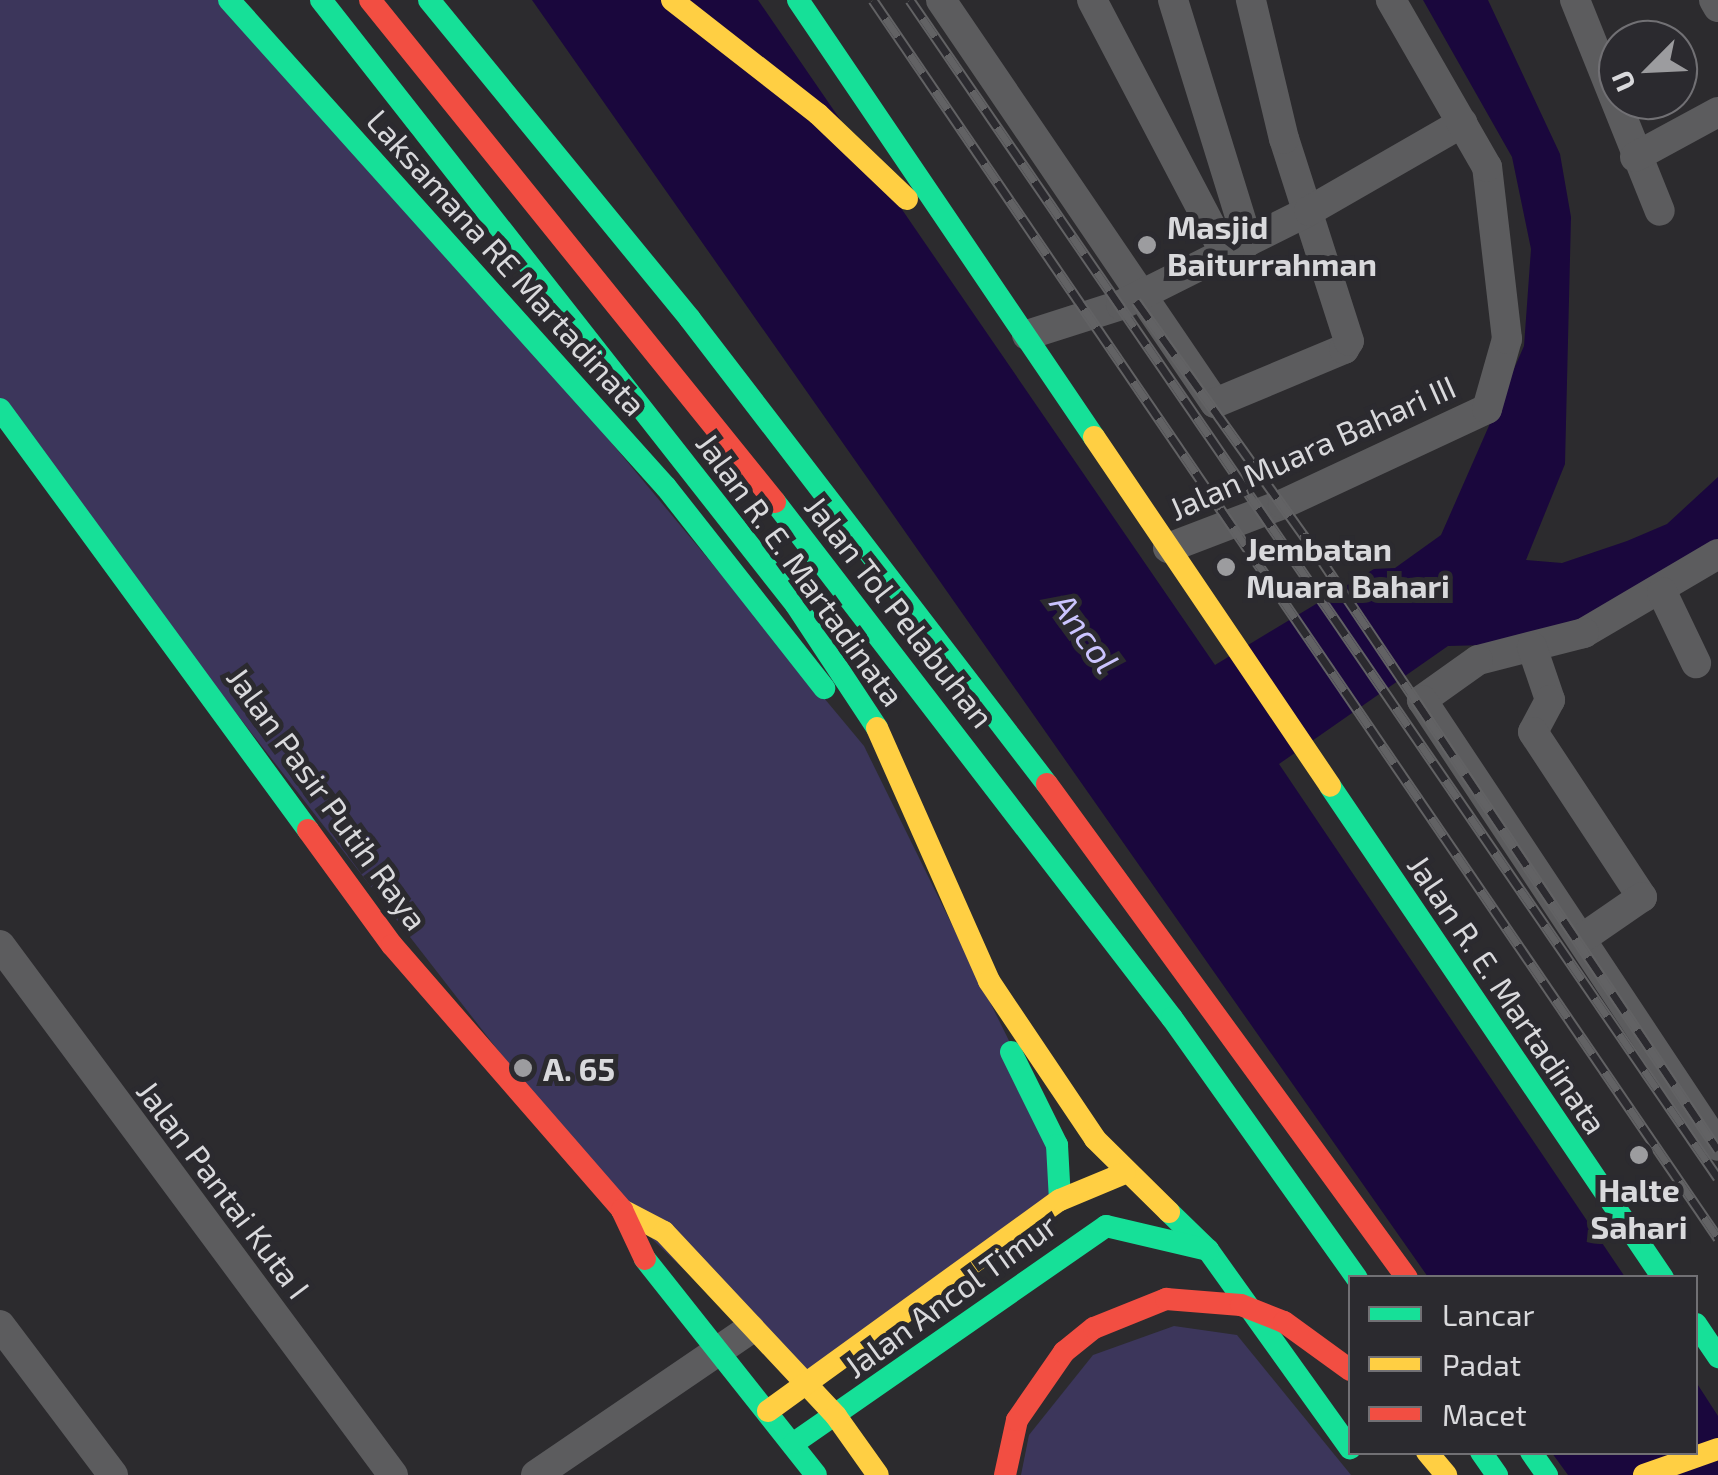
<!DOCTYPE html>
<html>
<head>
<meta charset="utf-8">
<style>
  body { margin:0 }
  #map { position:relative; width:1718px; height:1475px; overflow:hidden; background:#2c2b2e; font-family:"Exo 2",sans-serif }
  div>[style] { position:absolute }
  .green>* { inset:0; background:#3c365b }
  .water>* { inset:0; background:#1a073d }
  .street>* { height:30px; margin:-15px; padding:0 15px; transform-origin:15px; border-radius:15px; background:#5c5c5e }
  .fast>* { height:22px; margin:-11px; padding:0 11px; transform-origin:11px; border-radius:11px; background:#16e098 }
  .slow>* { height:22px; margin:-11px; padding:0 11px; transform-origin:11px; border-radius:11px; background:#ffcf43 }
  .jam>* { height:22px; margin:-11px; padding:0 11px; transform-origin:11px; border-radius:11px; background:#f24e42 }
  .rail>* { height:11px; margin-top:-5.5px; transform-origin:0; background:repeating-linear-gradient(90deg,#2b2a2f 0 22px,#626264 0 44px); box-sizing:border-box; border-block:2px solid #626264 }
  .dots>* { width:28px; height:28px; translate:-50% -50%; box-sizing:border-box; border:5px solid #2b2a2f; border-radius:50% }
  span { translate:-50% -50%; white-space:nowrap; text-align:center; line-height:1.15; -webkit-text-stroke:10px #2b2a2f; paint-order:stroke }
  .poi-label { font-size:32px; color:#d9d9dc; font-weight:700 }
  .left { translate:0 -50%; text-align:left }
  .street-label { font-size:32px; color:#d9d9dc }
  .water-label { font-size:35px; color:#cbc4fe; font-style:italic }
  .legend { position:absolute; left:1348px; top:1275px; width:350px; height:180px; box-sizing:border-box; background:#2b2a2f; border:2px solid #717074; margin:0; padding:12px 18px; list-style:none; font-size:30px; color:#d9d9dc }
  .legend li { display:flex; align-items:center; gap:20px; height:50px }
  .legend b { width:50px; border:2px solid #717074 }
  .north { position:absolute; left:1598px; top:20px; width:100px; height:100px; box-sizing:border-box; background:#2b2a2f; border:2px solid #717074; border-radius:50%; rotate:246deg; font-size:28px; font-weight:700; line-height:40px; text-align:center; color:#d9d9dc }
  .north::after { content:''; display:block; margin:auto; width:35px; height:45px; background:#9c9c9f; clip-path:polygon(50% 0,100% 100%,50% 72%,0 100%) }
</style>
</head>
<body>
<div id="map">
  <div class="green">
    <i style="clip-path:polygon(0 0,229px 0,426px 220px,864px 746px,1046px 1116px,1063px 1187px,806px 1387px,622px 1210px,0 409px)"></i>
    <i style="clip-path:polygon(1174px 1326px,1237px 1335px,1351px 1475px,1021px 1475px,1029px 1435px,1093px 1355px)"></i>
  </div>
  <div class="water">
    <i style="clip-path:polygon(532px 0,758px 0,1215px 665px,1374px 569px,1395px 568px,1441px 535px,1524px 346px,1531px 249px,1512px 157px,1423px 0,1488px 0,1560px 154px,1571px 217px,1565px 464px,1526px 560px,1562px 563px,1627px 541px,1667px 524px,1718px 477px,1718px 542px,1597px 614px,1486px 645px,1448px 646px,1279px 764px,1625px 1277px,1428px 1277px)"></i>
    <i style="clip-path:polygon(1696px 1382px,1718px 1416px,1718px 1475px,1568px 1475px,1552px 1453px,1696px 1452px)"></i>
  </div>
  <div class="street">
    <i style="left:941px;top:0;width:487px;rotate:55.8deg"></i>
    <i style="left:1215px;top:403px;width:140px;rotate:-22.7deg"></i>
    <i style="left:1344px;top:349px;width:9px;rotate:-58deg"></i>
    <i style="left:1349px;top:341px;width:212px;rotate:-107.8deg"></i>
    <i style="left:1284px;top:139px;width:143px;rotate:-103.4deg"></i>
    <i style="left:1092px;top:0;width:284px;rotate:62.3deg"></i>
    <i style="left:1173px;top:0;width:253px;rotate:72.8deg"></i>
    <i style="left:1575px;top:0;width:227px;rotate:68.1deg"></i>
    <i style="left:1714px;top:0;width:8px;rotate:60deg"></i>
    <i style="left:1635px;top:157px;width:94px;rotate:-28.5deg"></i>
    <i style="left:1027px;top:335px;width:99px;rotate:-17.7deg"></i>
    <i style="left:1121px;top:305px;width:210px;rotate:-26.6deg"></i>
    <i style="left:1309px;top:211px;width:177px;rotate:-29.9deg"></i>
    <i style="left:1168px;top:548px;width:123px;rotate:-20.9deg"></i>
    <i style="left:1283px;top:504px;width:225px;rotate:-25deg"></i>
    <i style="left:1487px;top:409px;width:73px;rotate:-74.1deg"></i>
    <i style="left:1507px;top:339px;width:173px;rotate:-96.6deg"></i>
    <i style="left:1487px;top:167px;width:193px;rotate:-119.9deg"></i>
    <i style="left:1718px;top:554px;width:156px;rotate:149.5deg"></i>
    <i style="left:1584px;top:633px;width:109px;rotate:165.7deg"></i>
    <i style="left:1478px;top:660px;width:69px;rotate:144.5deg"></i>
    <i style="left:1422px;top:700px;width:535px;rotate:56.43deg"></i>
    <i style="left:1662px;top:592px;width:79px;rotate:64.4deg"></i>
    <i style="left:1532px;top:647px;width:56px;rotate:71.2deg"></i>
    <i style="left:1550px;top:700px;width:36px;rotate:118deg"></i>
    <i style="left:1533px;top:732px;width:198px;rotate:56.6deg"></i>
    <i style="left:1642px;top:897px;width:70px;rotate:145.4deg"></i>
    <i style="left:0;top:945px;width:660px;rotate:53.44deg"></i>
    <i style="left:0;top:1325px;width:188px;rotate:53deg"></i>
    <i style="left:536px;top:1475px;width:259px;rotate:-34.3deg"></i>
  </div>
  <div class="fast">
    <i style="left:229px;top:0;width:654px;rotate:48.1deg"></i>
    <i style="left:666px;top:487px;width:256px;rotate:51.8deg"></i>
    <i style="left:321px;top:0;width:769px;rotate:51.86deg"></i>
    <i style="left:796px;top:605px;width:147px;rotate:56.6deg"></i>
    <i style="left:429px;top:0;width:412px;rotate:50.7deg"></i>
    <i style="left:690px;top:319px;width:586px;rotate:52.49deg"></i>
    <i style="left:798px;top:0;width:528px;rotate:55.89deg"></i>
    <i style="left:0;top:409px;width:522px;rotate:53.81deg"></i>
    <i style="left:775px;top:502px;width:651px;rotate:52.43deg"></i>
    <i style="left:1172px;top:1018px;width:319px;rotate:54.6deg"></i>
    <i style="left:1330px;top:786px;width:594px;rotate:55.91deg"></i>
    <i style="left:1011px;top:1052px;width:104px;rotate:63.7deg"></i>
    <i style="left:1057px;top:1145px;width:55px;rotate:86.9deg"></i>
    <i style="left:1169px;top:1212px;width:54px;rotate:44.3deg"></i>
    <i style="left:1208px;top:1250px;width:244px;rotate:54.4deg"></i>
    <i style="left:645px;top:1259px;width:275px;rotate:51.6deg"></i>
    <i style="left:1696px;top:1324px;width:40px;rotate:56deg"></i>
    <i style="left:794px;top:1443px;width:380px;rotate:-34.8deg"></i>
    <i style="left:1106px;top:1226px;width:105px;rotate:13.2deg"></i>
    <i style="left:1481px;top:1452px;width:28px;rotate:55deg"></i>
    <i style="left:1531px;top:1452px;width:28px;rotate:55deg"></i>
  </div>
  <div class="slow">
    <i style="left:672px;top:0;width:185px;rotate:38deg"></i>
    <i style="left:818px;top:114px;width:123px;rotate:43.7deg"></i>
    <i style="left:1094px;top:437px;width:421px;rotate:55.9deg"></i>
    <i style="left:877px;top:728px;width:277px;rotate:66.1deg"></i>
    <i style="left:989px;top:981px;width:190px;rotate:56.1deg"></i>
    <i style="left:1095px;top:1139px;width:104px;rotate:44.6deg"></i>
    <i style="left:622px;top:1210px;width:47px;rotate:27.6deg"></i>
    <i style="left:664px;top:1232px;width:252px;rotate:46.9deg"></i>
    <i style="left:836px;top:1416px;width:72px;rotate:54.6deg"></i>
    <i style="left:768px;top:1411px;width:360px;rotate:-35.9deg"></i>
    <i style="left:1060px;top:1200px;width:70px;rotate:-22.6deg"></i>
    <i style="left:1427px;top:1452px;width:30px;rotate:50deg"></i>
    <i style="left:1644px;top:1475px;width:78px;rotate:-19.4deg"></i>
  </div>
  <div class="jam">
    <i style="left:370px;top:0;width:645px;rotate:51.1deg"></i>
    <i style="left:1047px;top:784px;width:611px;rotate:53.92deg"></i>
    <i style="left:308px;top:830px;width:142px;rotate:53.9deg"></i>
    <i style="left:392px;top:945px;width:351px;rotate:49deg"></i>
    <i style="left:622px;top:1210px;width:54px;rotate:64.9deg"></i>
    <i style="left:1005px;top:1475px;width:56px;rotate:-77.7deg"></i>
    <i style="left:1017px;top:1420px;width:83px;rotate:-55.3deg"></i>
    <i style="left:1064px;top:1352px;width:38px;rotate:-39deg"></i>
    <i style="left:1094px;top:1328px;width:78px;rotate:-21.9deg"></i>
    <i style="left:1166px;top:1299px;width:75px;rotate:4.6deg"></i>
    <i style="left:1241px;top:1305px;width:46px;rotate:21.6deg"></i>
    <i style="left:1284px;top:1322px;width:82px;rotate:36deg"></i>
  </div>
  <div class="rail">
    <i style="left:873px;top:0;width:1499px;rotate:55.68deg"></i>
    <i style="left:910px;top:0;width:1428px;rotate:55.55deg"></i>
    <i style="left:1136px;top:301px;width:312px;rotate:54.4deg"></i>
    <i style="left:1318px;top:555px;width:717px;rotate:56.09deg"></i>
  </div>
  <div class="dots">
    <i style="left:1147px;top:245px;background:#9c9c9f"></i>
    <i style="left:1226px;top:567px;background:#9c9c9f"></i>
    <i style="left:523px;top:1068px;background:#9c9c9f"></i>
    <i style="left:1639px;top:1155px;background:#9c9c9f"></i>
  </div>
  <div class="poi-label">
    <span class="left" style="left:1167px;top:245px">Masjid<br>Baiturrahman</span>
    <span class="left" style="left:1246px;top:567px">Jembatan<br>Muara Bahari</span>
    <span class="left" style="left:543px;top:1068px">A. 65</span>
    <span style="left:1639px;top:1208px">Halte<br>Sahari</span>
  </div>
  <div class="street-label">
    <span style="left:507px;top:262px;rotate:48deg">Laksamana RE Martadinata</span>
    <span style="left:1312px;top:447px;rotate:-24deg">Jalan Muara Bahari III</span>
    <span style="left:801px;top:569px;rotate:54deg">Jalan R. E. Martadinata</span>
    <span style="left:900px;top:611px;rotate:52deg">Jalan Tol Pelabuhan</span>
    <span style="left:328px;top:798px;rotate:54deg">Jalan Pasir Putih Raya</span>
    <span style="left:1508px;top:994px;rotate:56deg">Jalan R. E. Martadinata</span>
    <span style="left:224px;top:1189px;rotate:53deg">Jalan Pantai Kuta I</span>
    <span style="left:950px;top:1295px;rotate:-36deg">Jalan Ancol Timur</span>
  </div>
  <div class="water-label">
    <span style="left:1086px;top:632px;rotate:54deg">Ancol</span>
  </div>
  <ul class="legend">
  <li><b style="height:12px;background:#16e098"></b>Lancar</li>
  <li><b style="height:12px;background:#ffcf43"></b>Padat</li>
  <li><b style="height:12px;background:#f24e42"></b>Macet</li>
  </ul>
  <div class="north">U</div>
</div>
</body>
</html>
